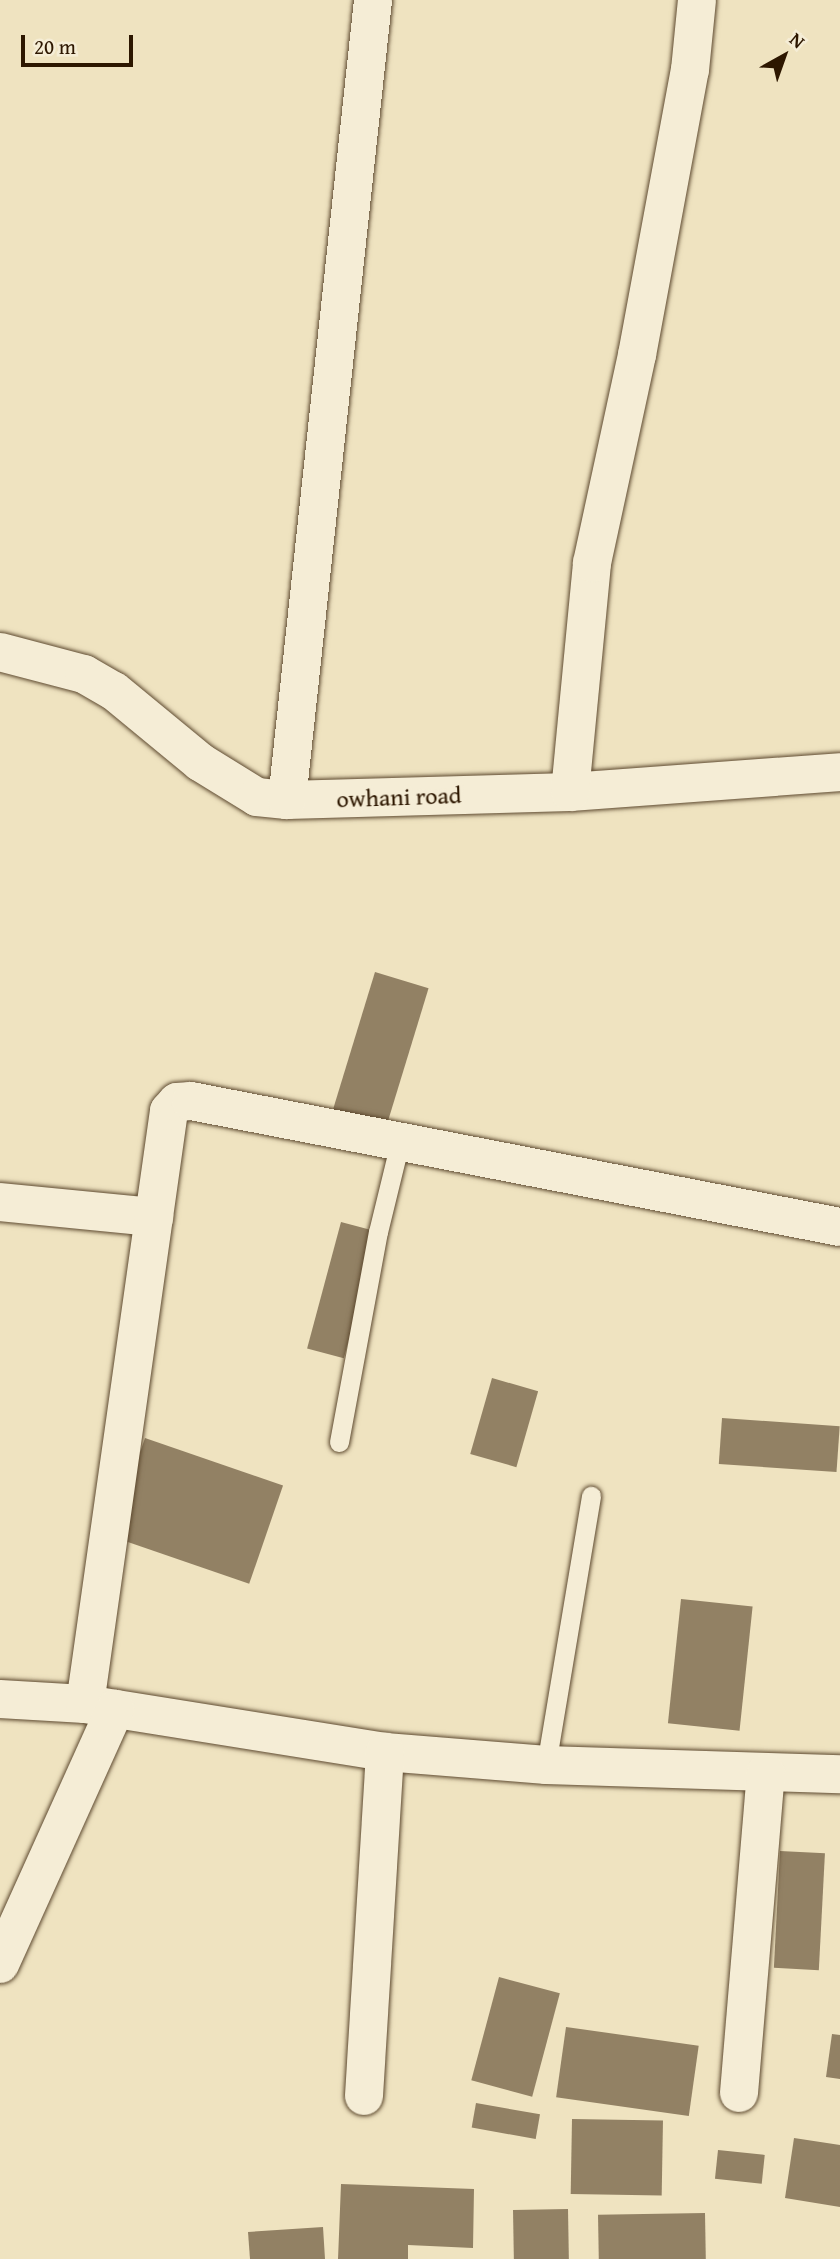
<!DOCTYPE html>
<html>
<head>
<meta charset="utf-8">
<style>
  body { margin:0 }
  #map { position:relative; width:840px; height:2259px; overflow:hidden; background:#efe3c0; font-family:"Gentium Book Plus",serif }
  div>[style] { position:absolute }
  .building>* { inset:0; background:#928164; transform-origin:0 0 }
  .roads { filter:drop-shadow(0 0 2px #5e4a30) drop-shadow(0 0 2px #5e4a30) }
  .lane>* { height:19px; margin:-9.5px; padding:0 9.5px; transform-origin:9.5px; border-radius:9.5px; background:#f5edd6 }
  .street>* { height:38px; margin:-19px; padding:0 19px; transform-origin:19px; border-radius:19px; background:#f5edd6 }
  span { translate:-50% -50%; white-space:nowrap; text-align:center; line-height:1.15; -webkit-text-stroke:7px #f5edd6; paint-order:stroke }
  .street-label { font-size:24px; color:#2d1700 }
  .north { position:absolute; left:749px; top:21px; width:70px; height:70px; -webkit-text-stroke:5px #f5edd6; paint-order:stroke; rotate:40deg; font-size:19px; font-weight:700; line-height:28px; text-align:center; color:#2d1700 }
  .north::after { content:''; display:block; margin:auto; width:24px; height:32px; background:#2d1700; clip-path:polygon(50% 0,100% 100%,50% 72%,0 100%) }
  .scale { position:absolute; left:21px; top:35px; width:112px; height:32px; box-sizing:border-box; border:4px solid #2d1700; border-top:0; padding-left:9px; font-size:21px; line-height:24px; white-space:nowrap; color:#2d1700; -webkit-text-stroke:5px #f5edd6; paint-order:stroke }
</style>
</head>
<body>
<div id="map">
  <div class="building">
    <i style="left:375px;top:972px;width:56px;height:145px;rotate:17deg"></i>
    <i style="left:341px;top:1222px;width:38px;height:131px;rotate:15deg"></i>
    <i style="left:492px;top:1378px;width:48px;height:79px;rotate:16deg"></i>
    <i style="left:722px;top:1418px;width:118px;height:46px;rotate:4deg"></i>
    <i style="left:145px;top:1438px;width:146px;height:104px;rotate:19deg"></i>
    <i style="left:681px;top:1599px;width:72px;height:125px;rotate:6deg"></i>
    <i style="left:780px;top:1851px;width:45px;height:117px;rotate:3deg"></i>
    <i style="left:499px;top:1977px;width:63px;height:107px;rotate:15deg"></i>
    <i style="left:566px;top:2027px;width:134px;height:71px;rotate:8deg"></i>
    <i style="clip-path:polygon(832px 2034px,840px 2035px,840px 2079px,826px 2077px)"></i>
    <i style="left:476px;top:2103px;width:65px;height:25px;rotate:10deg"></i>
    <i style="left:572px;top:2119px;width:91px;height:75px;rotate:1deg"></i>
    <i style="clip-path:polygon(794px 2138px,840px 2145px,840px 2207px,785px 2198px)"></i>
    <i style="left:718px;top:2150px;width:47px;height:29px;rotate:6deg"></i>
    <i style="clip-path:polygon(341px 2184px,474px 2189px,473px 2248px,408px 2245px,408px 2259px,338px 2259px)"></i>
    <i style="left:568px;top:2209px;width:50px;height:55px;rotate:89deg"></i>
    <i style="left:705px;top:2213px;width:46px;height:107px;rotate:89deg"></i>
    <i style="clip-path:polygon(323px 2227px,325px 2259px,250px 2259px,248px 2232px)"></i>
  </div>
  <div class="roads">
    <div class="lane">
      <i style="left:339px;top:1442px;width:214px;rotate:-79.5deg"></i>
      <i style="left:378px;top:1232px;width:93px;rotate:-76.3deg"></i>
      <i style="left:546px;top:1765px;width:273px;rotate:-80.5deg"></i>
    </div>
    <div class="street">
      <i style="left:0;top:652px;width:87px;rotate:14.7deg"></i>
      <i style="left:84px;top:674px;width:34px;rotate:30deg"></i>
      <i style="left:114px;top:691px;width:112px;rotate:39.5deg"></i>
      <i style="left:200px;top:762px;width:67px;rotate:31.6deg"></i>
      <i style="left:257px;top:797px;width:30px;rotate:6deg"></i>
      <i style="left:287px;top:800px;width:283px;rotate:-1.6deg"></i>
      <i style="left:570px;top:792px;width:271px;rotate:-4.2deg"></i>
      <i style="left:570px;top:792px;width:230px;rotate:-84.5deg"></i>
      <i style="left:592px;top:563px;width:213px;rotate:-77.8deg"></i>
      <i style="left:637px;top:355px;width:290px;rotate:-79.5deg"></i>
      <i style="left:690px;top:70px;width:70px;rotate:-84.3deg"></i>
      <i style="left:287px;top:800px;width:805px;rotate:-83.86deg"></i>
      <i style="left:0;top:1202px;width:155px;rotate:5.6deg"></i>
      <i style="left:0;top:1699px;width:85px;rotate:3.4deg"></i>
      <i style="left:85px;top:1704px;width:304px;rotate:9.1deg"></i>
      <i style="left:385px;top:1752px;width:162px;rotate:4.6deg"></i>
      <i style="left:546px;top:1765px;width:294px;rotate:1.8deg"></i>
      <i style="left:85px;top:1704px;width:599px;rotate:-81.94deg"></i>
      <i style="left:169px;top:1111px;width:12px;rotate:-48deg"></i>
      <i style="left:177px;top:1102px;width:14px;rotate:-4deg"></i>
      <i style="left:191px;top:1101px;width:661px;rotate:10.99deg"></i>
      <i style="left:0;top:1964px;width:280px;rotate:-65.7deg"></i>
      <i style="left:739px;top:2093px;width:321px;rotate:-85.2deg"></i>
      <i style="left:364px;top:2096px;width:345px;rotate:-86.5deg"></i>
    </div>
  </div>
  <div class="street-label">
    <span style="left:399px;top:797px;rotate:-2deg">owhani road</span>
  </div>
  <div class="north">N</div>
  <div class="scale">20 m</div>
</div>
</body>
</html>
